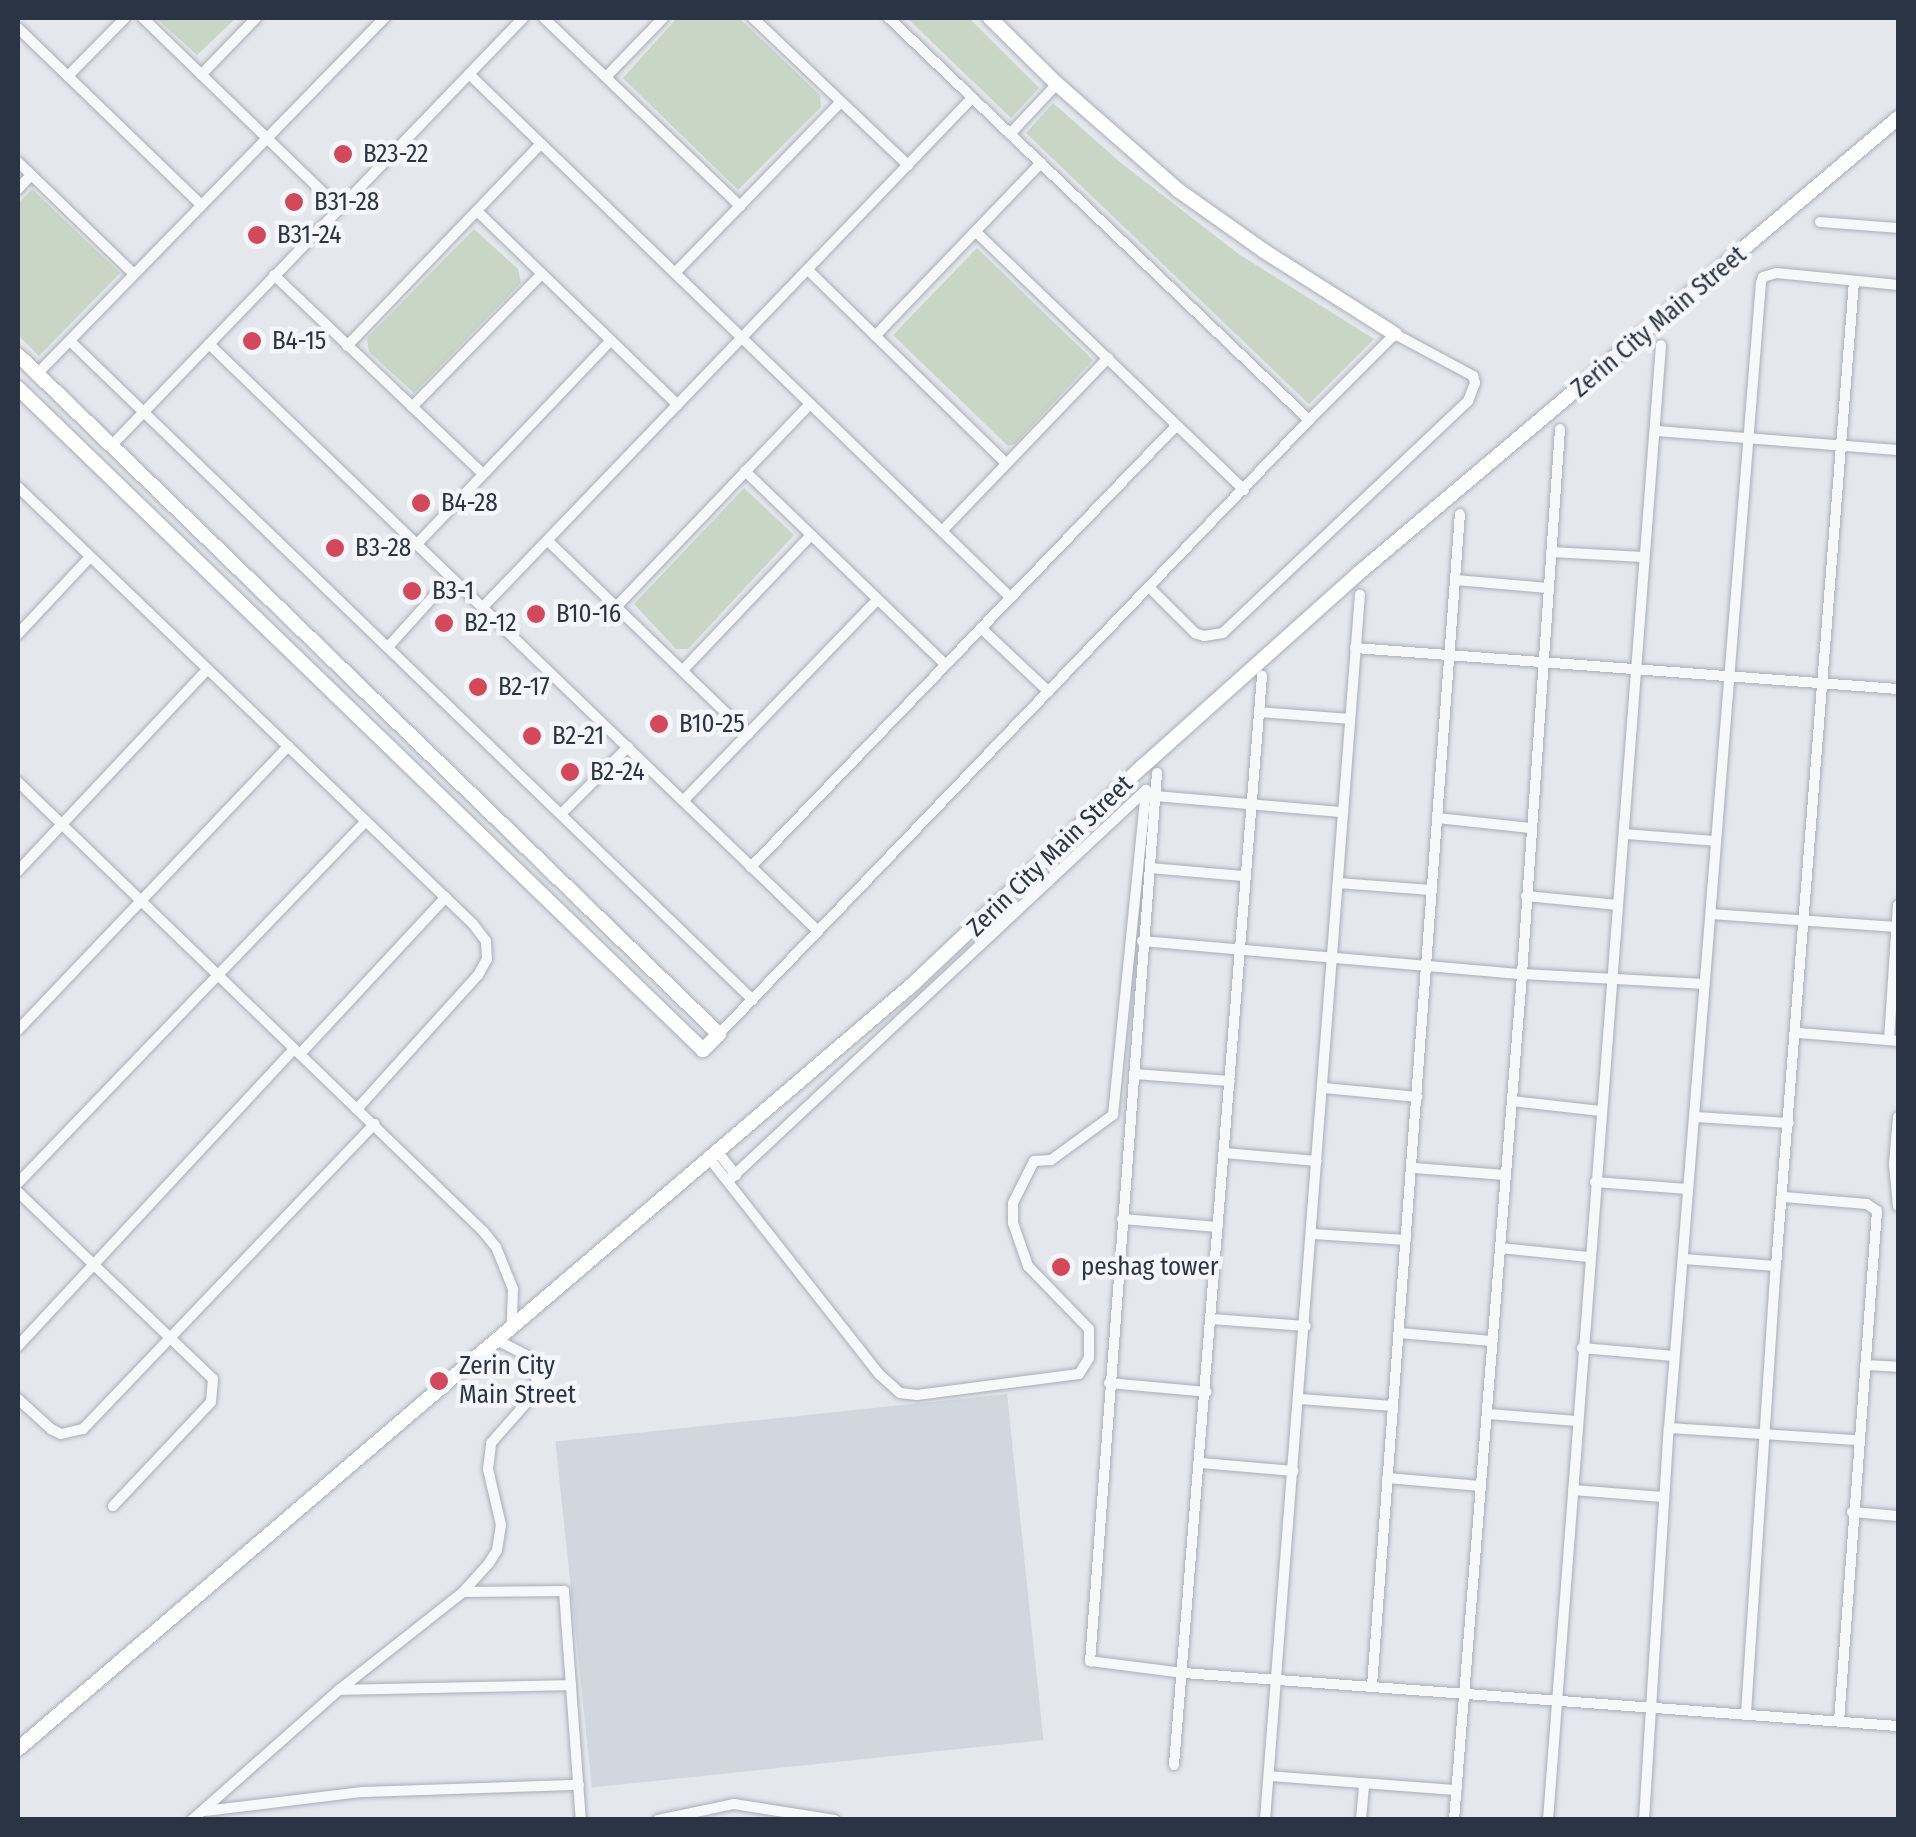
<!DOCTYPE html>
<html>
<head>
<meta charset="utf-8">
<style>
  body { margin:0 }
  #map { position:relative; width:1916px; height:1837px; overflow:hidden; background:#e4e7ec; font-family:"Fira Sans Condensed",sans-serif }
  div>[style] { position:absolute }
  .built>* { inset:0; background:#d2d6de; transform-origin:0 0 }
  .green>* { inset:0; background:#c9d6c5 }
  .roads { filter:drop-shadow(0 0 2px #a9aeb7) drop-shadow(0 0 2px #a9aeb7) }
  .street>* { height:10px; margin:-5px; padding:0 5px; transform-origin:5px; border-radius:5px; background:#f7f8fa }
  .secondary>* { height:14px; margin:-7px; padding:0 7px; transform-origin:7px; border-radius:7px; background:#fff }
  .dots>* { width:28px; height:28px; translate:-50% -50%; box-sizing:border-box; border:5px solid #f4f6f9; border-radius:50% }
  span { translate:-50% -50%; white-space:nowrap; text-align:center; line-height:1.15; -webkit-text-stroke:9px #f4f6f9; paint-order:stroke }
  .poi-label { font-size:25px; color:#2b3445 }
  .left { translate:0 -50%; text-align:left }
  .street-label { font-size:25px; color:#2b3445 }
  .frame { position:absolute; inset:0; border:20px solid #2b3445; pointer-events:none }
</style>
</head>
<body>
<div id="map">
  <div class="built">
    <i style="left:1007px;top:1394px;width:348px;height:454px;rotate:84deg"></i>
  </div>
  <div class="green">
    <i style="clip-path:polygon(156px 18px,236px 18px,197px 55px)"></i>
    <i style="clip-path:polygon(677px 18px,739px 18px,820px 95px,821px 107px,738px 190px,623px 78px)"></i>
    <i style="clip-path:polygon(907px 18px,969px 18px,1039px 88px,1011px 118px)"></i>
    <i style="clip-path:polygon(1053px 103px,1121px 163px,1240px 255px,1374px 339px,1309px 404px,1026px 133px)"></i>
    <i style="clip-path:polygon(32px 189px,120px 273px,39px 356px,18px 335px,18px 204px)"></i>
    <i style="clip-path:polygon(474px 229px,518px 269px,521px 283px,414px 393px,369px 352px,367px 338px)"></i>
    <i style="clip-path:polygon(977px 248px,1093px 360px,1015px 444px,1008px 446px,893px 335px)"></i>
    <i style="clip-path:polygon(744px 488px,794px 535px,688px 649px,676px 649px,634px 604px)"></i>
  </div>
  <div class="roads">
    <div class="street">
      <i style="left:143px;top:18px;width:272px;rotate:44.1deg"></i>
      <i style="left:544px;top:18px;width:272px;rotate:43.8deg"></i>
      <i style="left:753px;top:18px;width:214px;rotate:43.5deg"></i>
      <i style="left:889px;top:18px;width:581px;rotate:43.75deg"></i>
      <i style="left:18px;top:28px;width:255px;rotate:44deg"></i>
      <i style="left:469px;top:74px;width:752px;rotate:44.03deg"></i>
      <i style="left:201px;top:75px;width:79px;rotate:-46deg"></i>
      <i style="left:68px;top:76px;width:81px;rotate:-45.5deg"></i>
      <i style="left:606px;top:77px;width:82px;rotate:-46deg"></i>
      <i style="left:1010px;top:134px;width:69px;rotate:-46.8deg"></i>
      <i style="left:18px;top:162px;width:161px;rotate:44deg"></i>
      <i style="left:18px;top:189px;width:19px;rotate:-47deg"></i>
      <i style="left:477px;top:211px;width:279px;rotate:44deg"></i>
      <i style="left:1820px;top:222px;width:78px;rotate:4.4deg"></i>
      <i style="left:976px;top:232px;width:372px;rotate:43.9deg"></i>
      <i style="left:808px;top:270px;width:277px;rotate:44.3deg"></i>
      <i style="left:675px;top:273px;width:238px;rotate:-45.9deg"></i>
      <i style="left:274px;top:275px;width:287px;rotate:43.6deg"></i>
      <i style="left:875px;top:336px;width:240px;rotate:-46.2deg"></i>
      <i style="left:70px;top:341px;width:949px;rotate:43.98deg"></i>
      <i style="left:209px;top:344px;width:846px;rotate:43.95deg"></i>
      <i style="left:347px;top:346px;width:280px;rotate:-46.2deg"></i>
      <i style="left:37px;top:374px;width:498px;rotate:-45.7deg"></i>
      <i style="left:412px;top:407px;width:185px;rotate:-45.7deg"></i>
      <i style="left:1656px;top:431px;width:243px;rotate:4.5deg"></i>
      <i style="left:112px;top:445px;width:593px;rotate:-46.09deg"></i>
      <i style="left:745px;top:471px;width:278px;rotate:44deg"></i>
      <i style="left:18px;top:487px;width:631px;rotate:43.84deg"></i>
      <i style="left:473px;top:924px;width:21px;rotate:53deg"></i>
      <i style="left:486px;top:941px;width:18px;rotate:87deg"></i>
      <i style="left:487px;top:959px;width:18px;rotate:119deg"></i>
      <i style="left:478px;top:975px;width:181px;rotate:132.1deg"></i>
      <i style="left:942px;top:531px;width:240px;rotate:-46.2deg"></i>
      <i style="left:548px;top:541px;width:278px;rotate:44deg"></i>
      <i style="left:416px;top:545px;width:282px;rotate:-46.4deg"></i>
      <i style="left:1551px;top:552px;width:92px;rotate:3.1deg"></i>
      <i style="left:1456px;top:580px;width:92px;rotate:5deg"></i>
      <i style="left:617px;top:606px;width:279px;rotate:-46.3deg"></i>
      <i style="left:483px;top:607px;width:706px;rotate:-46.15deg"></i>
      <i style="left:981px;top:628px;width:93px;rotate:43.3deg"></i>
      <i style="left:18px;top:634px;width:105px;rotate:-46.9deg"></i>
      <i style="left:388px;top:647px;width:94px;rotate:-48deg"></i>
      <i style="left:1355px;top:648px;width:545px;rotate:4.32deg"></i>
      <i style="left:683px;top:670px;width:186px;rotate:-46.5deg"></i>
      <i style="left:1259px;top:712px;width:90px;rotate:4.4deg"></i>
      <i style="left:1157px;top:773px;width:891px;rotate:94.31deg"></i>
      <i style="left:1090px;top:1661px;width:95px;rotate:7.3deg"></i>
      <i style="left:1184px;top:1673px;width:716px;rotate:4.25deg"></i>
      <i style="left:18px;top:782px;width:646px;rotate:44deg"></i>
      <i style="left:483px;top:1231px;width:21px;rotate:51deg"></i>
      <i style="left:496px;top:1247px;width:45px;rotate:68deg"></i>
      <i style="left:513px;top:1289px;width:38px;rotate:92deg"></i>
      <i style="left:1155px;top:796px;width:189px;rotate:4.9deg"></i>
      <i style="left:684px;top:800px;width:279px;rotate:-46deg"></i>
      <i style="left:561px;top:814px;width:95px;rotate:-45deg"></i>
      <i style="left:1437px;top:818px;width:94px;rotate:6.1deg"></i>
      <i style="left:1625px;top:834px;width:91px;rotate:4.4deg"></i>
      <i style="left:751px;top:867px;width:612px;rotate:-46.06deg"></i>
      <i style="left:1150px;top:868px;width:93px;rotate:4.9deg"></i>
      <i style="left:18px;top:871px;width:277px;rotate:-46.8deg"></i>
      <i style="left:1338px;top:883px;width:93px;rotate:4.3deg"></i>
      <i style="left:1526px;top:896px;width:92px;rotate:5.6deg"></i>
      <i style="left:1711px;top:914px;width:186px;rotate:4deg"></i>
      <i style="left:1142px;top:941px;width:381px;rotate:5deg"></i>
      <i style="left:1522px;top:974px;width:183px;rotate:3.1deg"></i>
      <i style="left:18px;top:1030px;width:392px;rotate:-46.4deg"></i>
      <i style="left:1797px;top:1033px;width:101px;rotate:4.5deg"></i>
      <i style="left:719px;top:1034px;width:852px;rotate:-46.14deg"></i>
      <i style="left:1309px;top:420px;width:122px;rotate:-45deg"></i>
      <i style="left:1395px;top:334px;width:89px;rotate:28.3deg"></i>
      <i style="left:1473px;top:376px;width:7px;rotate:74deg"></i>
      <i style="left:1475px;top:383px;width:19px;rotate:111deg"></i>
      <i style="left:1468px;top:401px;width:337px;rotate:136.6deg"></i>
      <i style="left:1223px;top:633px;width:19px;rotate:171deg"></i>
      <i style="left:1204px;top:636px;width:9px;rotate:-162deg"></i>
      <i style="left:1195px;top:633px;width:64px;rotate:-135deg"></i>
      <i style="left:1889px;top:1040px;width:135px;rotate:-86.2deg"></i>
      <i style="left:300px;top:1054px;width:214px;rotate:-47.1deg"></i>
      <i style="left:1134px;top:1074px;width:96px;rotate:4.2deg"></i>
      <i style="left:1324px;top:1088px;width:94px;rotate:5.5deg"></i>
      <i style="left:1512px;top:1101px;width:89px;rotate:6.5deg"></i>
      <i style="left:1696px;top:1117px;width:93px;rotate:3.7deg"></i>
      <i style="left:1898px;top:1117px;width:47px;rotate:94.9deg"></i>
      <i style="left:1894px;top:1164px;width:42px;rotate:84.6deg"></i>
      <i style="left:717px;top:1151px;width:31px;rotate:52deg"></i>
      <i style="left:1224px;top:1153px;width:93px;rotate:4.9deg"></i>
      <i style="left:709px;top:1158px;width:275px;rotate:51.8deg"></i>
      <i style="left:879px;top:1374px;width:28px;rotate:42deg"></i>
      <i style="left:900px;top:1393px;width:17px;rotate:7deg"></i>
      <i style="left:917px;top:1395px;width:163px;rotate:-7.4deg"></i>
      <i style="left:1079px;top:1374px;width:19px;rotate:-58deg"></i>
      <i style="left:1089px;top:1358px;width:29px;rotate:-90deg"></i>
      <i style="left:1089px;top:1329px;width:88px;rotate:-134.1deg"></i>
      <i style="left:1028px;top:1266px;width:46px;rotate:-109.2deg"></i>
      <i style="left:1013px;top:1223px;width:20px;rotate:-90deg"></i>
      <i style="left:1013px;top:1203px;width:47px;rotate:-63.4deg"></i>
      <i style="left:1034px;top:1161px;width:17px;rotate:-3deg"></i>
      <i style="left:1051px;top:1160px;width:77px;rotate:-36deg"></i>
      <i style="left:1113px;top:1115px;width:327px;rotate:-84.2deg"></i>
      <i style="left:1146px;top:790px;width:572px;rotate:136.91deg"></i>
      <i style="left:1414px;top:1168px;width:91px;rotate:4.4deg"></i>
      <i style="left:1595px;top:1182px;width:93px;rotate:4.3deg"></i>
      <i style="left:18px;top:1183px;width:502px;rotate:-46.13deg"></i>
      <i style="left:18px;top:1192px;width:270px;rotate:43.8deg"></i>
      <i style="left:213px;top:1379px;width:23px;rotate:95deg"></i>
      <i style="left:211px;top:1402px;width:143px;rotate:133.3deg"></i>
      <i style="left:1784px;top:1197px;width:83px;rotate:4.8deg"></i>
      <i style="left:1867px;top:1204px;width:12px;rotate:35deg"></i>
      <i style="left:1877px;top:1211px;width:511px;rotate:94.26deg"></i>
      <i style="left:1122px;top:1219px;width:96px;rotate:4.8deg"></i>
      <i style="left:1313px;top:1234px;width:93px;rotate:3.7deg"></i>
      <i style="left:1500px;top:1248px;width:89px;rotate:5.8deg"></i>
      <i style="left:1684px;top:1259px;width:92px;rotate:4.4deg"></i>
      <i style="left:1211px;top:1319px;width:95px;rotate:4.2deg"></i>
      <i style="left:1399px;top:1333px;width:93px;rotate:4.9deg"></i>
      <i style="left:18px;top:1346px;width:405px;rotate:-47.1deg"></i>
      <i style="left:1582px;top:1348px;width:92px;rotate:5deg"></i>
      <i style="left:1865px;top:1365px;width:33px;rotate:3deg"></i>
      <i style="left:1109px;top:1383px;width:98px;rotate:5.2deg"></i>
      <i style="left:18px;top:1399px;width:45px;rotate:42.3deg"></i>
      <i style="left:51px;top:1429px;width:11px;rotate:27deg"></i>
      <i style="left:61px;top:1434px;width:23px;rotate:-13deg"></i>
      <i style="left:83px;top:1429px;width:422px;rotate:-46.3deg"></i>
      <i style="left:1300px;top:1399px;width:93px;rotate:4.3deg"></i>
      <i style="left:1488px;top:1414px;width:89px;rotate:4.5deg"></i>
      <i style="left:1669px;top:1428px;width:188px;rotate:3.7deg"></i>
      <i style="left:1201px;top:1463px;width:93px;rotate:4.9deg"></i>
      <i style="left:1387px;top:1478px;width:94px;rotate:4.9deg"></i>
      <i style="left:1573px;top:1490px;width:90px;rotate:4.4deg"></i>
      <i style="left:1852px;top:1512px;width:46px;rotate:5deg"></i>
      <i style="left:464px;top:1592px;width:100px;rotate:-0.6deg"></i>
      <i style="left:564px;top:1591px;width:230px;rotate:85.8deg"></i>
      <i style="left:1372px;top:1686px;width:1175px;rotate:-85.71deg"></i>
      <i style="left:339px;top:1690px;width:232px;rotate:-1.2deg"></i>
      <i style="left:1746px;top:1713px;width:448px;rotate:-86.2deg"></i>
      <i style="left:1776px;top:1266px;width:988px;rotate:-85.47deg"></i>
      <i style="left:1174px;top:1765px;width:1093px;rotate:-85.38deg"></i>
      <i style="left:1269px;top:1776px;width:188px;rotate:4.3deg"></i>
      <i style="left:205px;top:1811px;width:159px;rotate:-6.9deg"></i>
      <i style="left:363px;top:1792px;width:216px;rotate:-1.9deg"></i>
      <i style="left:192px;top:1820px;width:196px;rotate:-41.5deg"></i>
      <i style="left:339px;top:1690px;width:158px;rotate:-38.3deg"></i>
      <i style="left:463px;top:1592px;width:39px;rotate:-48deg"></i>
      <i style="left:489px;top:1563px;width:15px;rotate:-58deg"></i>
      <i style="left:497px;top:1550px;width:25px;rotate:-81deg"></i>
      <i style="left:501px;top:1525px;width:57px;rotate:-103.1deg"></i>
      <i style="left:488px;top:1469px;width:26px;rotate:-83deg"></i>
      <i style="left:491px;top:1443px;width:56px;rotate:-48.6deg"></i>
      <i style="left:528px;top:1401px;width:21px;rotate:-61deg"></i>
      <i style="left:538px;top:1383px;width:30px;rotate:-113deg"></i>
      <i style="left:526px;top:1355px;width:33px;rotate:-153deg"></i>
      <i style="left:658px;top:1820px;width:78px;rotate:-11.9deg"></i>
      <i style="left:734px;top:1804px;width:102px;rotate:9deg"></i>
      <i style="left:1265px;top:1820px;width:1229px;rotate:-85.57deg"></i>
      <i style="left:1361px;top:1820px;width:36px;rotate:-85deg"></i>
      <i style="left:1454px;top:1820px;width:849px;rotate:-85.4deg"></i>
      <i style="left:1522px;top:974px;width:546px;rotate:-86.01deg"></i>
      <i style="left:1548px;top:1820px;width:1479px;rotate:-85.62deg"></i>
      <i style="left:1644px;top:1820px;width:393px;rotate:-86.4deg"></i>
      <i style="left:1669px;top:1428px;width:1149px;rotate:-85.41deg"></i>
      <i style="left:1761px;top:283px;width:6px;rotate:-72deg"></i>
      <i style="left:1763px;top:277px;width:14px;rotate:-17deg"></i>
      <i style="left:1776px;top:273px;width:123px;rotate:5.6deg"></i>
    </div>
    <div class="secondary">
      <i style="left:990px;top:18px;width:94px;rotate:44.6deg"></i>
      <i style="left:1057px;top:84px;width:161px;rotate:41.2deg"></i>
      <i style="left:1178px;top:190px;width:105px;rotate:35.3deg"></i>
      <i style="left:1264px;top:251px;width:155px;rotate:32.4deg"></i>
      <i style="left:18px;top:355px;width:976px;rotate:44.09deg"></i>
      <i style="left:719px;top:1034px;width:23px;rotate:135deg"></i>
      <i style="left:703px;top:1050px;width:953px;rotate:-135.98deg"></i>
      <i style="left:18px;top:1749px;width:1177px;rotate:-40.52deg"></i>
      <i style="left:913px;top:984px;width:317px;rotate:-43.5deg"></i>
      <i style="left:1143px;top:766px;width:291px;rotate:-41.8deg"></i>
      <i style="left:1360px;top:572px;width:704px;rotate:-40.16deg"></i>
    </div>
  </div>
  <div class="dots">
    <i style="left:343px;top:154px;background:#d1495b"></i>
    <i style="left:294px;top:202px;background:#d1495b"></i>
    <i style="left:257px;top:235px;background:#d1495b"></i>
    <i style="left:252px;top:341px;background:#d1495b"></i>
    <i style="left:421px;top:503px;background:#d1495b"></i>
    <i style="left:335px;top:548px;background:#d1495b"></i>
    <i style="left:412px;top:591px;background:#d1495b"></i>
    <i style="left:536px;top:614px;background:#d1495b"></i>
    <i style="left:444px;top:623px;background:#d1495b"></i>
    <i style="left:478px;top:687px;background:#d1495b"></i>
    <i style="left:659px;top:724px;background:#d1495b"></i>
    <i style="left:532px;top:736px;background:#d1495b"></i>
    <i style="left:570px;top:772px;background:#d1495b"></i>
    <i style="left:1061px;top:1267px;background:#d1495b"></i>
    <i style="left:439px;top:1381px;background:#d1495b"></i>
  </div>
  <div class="poi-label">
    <span class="left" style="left:363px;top:154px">B23-22</span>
    <span class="left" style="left:314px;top:202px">B31-28</span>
    <span class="left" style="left:277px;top:235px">B31-24</span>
    <span class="left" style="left:272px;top:341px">B4-15</span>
    <span class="left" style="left:441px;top:503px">B4-28</span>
    <span class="left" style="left:355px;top:548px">B3-28</span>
    <span class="left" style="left:432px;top:591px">B3-1</span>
    <span class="left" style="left:556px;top:614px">B10-16</span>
    <span class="left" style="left:464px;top:623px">B2-12</span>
    <span class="left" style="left:498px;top:687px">B2-17</span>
    <span class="left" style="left:679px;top:724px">B10-25</span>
    <span class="left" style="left:552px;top:736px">B2-21</span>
    <span class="left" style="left:590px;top:772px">B2-24</span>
    <span class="left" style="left:1081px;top:1267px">peshag tower</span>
    <span class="left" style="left:459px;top:1381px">Zerin City<br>Main Street</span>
  </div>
  <div class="street-label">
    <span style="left:1659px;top:322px;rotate:-40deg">Zerin City Main Street</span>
    <span style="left:1050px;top:856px;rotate:-44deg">Zerin City Main Street</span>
  </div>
  <div class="frame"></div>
</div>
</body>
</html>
